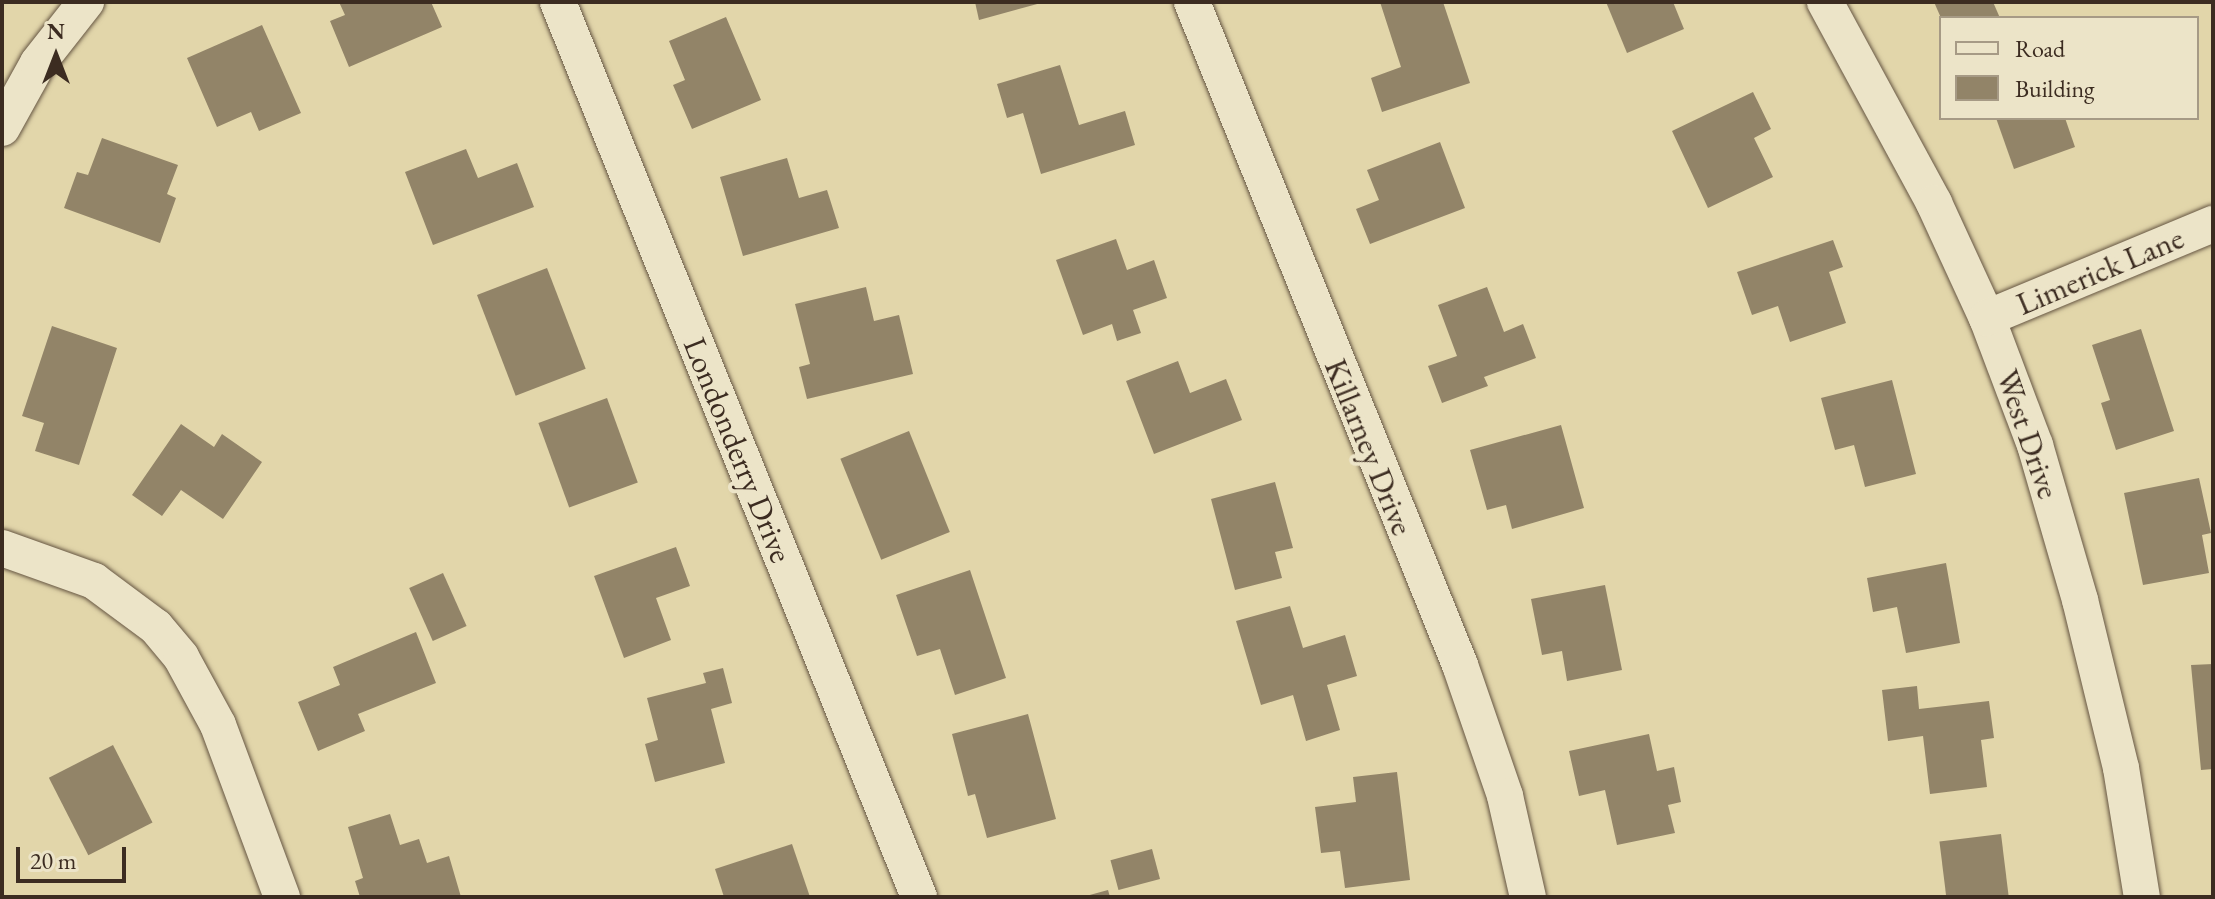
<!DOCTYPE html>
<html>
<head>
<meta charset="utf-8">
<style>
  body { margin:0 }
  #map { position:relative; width:2215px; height:899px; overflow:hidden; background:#e2d6aa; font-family:"EB Garamond",serif }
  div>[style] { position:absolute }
  .building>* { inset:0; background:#928468; transform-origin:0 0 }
  .roads { filter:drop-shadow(0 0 2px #665643) drop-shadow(0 0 2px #665643) }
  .street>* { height:36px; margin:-18px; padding:0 18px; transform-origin:18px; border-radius:18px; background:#ece4c8 }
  span { translate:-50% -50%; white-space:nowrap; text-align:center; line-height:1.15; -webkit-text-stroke:8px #ece4c8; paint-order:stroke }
  .street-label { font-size:32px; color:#3c2c21 }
  .frame { position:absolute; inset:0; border:4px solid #3c2c21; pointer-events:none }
  .legend { position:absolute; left:1939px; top:16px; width:260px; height:104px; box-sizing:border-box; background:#ece4c8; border:2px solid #a69a85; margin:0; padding:10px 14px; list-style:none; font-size:24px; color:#3c2c21 }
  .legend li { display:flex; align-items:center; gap:16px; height:40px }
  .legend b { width:40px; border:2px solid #a69a85 }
  .north { position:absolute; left:16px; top:16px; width:80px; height:80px; -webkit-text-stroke:6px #ece4c8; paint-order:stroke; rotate:0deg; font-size:22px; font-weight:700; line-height:32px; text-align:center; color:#3c2c21 }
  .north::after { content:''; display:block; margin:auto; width:28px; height:36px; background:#3c2c21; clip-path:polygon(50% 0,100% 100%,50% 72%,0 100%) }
  .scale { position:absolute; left:16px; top:847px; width:110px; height:36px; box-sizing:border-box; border:4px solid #3c2c21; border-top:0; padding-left:10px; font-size:24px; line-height:28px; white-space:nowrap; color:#3c2c21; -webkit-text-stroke:6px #ece4c8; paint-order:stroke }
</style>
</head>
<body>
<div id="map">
  <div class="building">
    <i style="clip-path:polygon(339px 2px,431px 2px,442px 27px,349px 67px,330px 21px,345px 15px)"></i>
    <i style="clip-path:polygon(975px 2px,1041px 2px,1041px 3px,979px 20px)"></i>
    <i style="clip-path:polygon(1380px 2px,1443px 2px,1470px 83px,1382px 112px,1371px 78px,1401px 67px)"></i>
    <i style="clip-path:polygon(1606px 2px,1673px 2px,1684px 29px,1627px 53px)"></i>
    <i style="clip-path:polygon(1934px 2px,1993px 2px,2000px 18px,1941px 18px)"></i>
    <i style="clip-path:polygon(726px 17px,761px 100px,692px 129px,673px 85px,685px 80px,669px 41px)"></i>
    <i style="clip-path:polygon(262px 25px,301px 113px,259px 131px,251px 112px,217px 127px,187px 58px)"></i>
    <i style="clip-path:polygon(1060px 65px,1079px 125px,1125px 111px,1135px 145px,1041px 174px,1023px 113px,1007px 118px,997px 84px)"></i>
    <i style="clip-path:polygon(1753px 92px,1771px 129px,1754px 138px,1773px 177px,1708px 208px,1672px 131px)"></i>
    <i style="clip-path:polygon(1996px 118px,2065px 118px,2075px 147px,2014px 169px)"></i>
    <i style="clip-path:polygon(102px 138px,178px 165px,167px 194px,176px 198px,160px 243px,64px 208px,77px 172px,88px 175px)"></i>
    <i style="clip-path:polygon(1440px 142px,1465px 208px,1370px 244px,1356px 209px,1379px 200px,1367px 170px)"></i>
    <i style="clip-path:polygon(466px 149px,478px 178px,517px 163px,534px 207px,433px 245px,405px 172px)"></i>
    <i style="clip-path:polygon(787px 158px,799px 198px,827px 190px,839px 228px,743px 256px,720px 177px)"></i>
    <i style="clip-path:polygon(1116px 239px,1127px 270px,1154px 260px,1167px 298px,1133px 310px,1141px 333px,1117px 341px,1112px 324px,1083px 335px,1056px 260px)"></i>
    <i style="clip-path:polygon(1833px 240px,1843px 267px,1829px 272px,1846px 323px,1790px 342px,1778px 306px,1752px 315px,1737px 272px)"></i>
    <i style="left:547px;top:268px;width:108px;height:75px;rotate:69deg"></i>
    <i style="clip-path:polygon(866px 287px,874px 321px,899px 315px,913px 374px,807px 399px,799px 367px,810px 364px,795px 304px)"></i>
    <i style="clip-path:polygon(1487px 287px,1504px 332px,1523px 324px,1536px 358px,1484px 377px,1488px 386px,1442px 403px,1428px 366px,1457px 356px,1438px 305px)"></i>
    <i style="clip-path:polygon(52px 326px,117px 348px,79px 465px,35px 451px,44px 423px,22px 416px)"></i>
    <i style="clip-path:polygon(2141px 329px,2174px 431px,2116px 450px,2101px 403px,2110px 400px,2092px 345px)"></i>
    <i style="clip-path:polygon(1178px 361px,1190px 393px,1226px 379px,1242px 420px,1154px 454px,1126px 381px)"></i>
    <i style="clip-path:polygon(1892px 380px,1916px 474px,1865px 487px,1854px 445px,1835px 450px,1821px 398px)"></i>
    <i style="left:607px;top:398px;width:90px;height:73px;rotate:70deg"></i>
    <i style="clip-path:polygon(181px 424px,214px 447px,222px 434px,262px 462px,223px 519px,181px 490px,162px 516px,132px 495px)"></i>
    <i style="clip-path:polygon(1561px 425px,1584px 508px,1512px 529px,1506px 505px,1487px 510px,1470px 450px)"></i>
    <i style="left:909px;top:431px;width:109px;height:74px;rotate:68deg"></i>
    <i style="clip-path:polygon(2199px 478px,2211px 533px,2202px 535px,2209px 573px,2143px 585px,2124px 493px)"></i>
    <i style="clip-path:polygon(1275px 482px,1293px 548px,1275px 552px,1282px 578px,1235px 590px,1211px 499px)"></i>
    <i style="clip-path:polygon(676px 547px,690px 586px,656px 598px,671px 640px,624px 658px,594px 576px)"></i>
    <i style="clip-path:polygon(1946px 563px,1960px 643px,1906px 653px,1897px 607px,1873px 612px,1867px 578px)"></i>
    <i style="clip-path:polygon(970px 570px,1006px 678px,955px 695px,940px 649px,917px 656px,896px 595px)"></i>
    <i style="left:443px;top:573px;width:58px;height:37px;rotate:66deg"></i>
    <i style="clip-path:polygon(1605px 585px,1622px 670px,1567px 681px,1562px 651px,1542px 655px,1531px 599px)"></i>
    <i style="clip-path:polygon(1290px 606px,1303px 648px,1345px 635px,1357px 676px,1327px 685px,1340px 730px,1306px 741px,1293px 695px,1261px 705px,1236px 621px)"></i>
    <i style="clip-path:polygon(416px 632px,436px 683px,358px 714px,365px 731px,318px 751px,298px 702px,340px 685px,333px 667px)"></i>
    <i style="clip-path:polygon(2213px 664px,2213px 769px,2201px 770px,2191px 665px)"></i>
    <i style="clip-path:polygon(723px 668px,732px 703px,711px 709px,725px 763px,655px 782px,645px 744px,658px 740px,647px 698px,706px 683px,703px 673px)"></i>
    <i style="clip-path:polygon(1917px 686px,1919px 709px,1989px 701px,1994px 738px,1981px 740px,1987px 787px,1930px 794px,1923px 736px,1888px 741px,1882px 690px)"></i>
    <i style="clip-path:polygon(1028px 714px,1056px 819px,987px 838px,975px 794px,968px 796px,952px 734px)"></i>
    <i style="clip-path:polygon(1649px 734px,1657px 771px,1674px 767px,1681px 802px,1668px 805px,1675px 833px,1617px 845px,1605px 790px,1579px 796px,1569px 751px)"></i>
    <i style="left:113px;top:745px;width:87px;height:72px;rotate:63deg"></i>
    <i style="clip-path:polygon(1397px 772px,1410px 880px,1345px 888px,1340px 851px,1321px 853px,1315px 807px,1356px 802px,1353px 777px)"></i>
    <i style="clip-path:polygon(390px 814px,400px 845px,419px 839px,427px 863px,449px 856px,461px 897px,360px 897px,355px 881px,363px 878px,348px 827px)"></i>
    <i style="left:2001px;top:834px;width:64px;height:62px;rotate:83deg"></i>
    <i style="clip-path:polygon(792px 844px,810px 897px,724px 897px,715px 869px)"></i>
    <i style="left:1152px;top:849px;width:31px;height:43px;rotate:75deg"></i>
    <i style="clip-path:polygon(1108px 890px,1110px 897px,1087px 897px,1086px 896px)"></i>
  </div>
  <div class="roads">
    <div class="street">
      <i style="left:558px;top:2px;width:965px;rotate:68.03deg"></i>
      <i style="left:1192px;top:2px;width:715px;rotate:67.99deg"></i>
      <i style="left:1460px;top:665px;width:139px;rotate:71deg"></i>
      <i style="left:1505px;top:796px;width:104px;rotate:77.2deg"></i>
      <i style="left:1825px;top:2px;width:229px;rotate:61.5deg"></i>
      <i style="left:1934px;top:203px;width:127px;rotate:65.3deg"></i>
      <i style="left:1987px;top:318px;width:136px;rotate:69.3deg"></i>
      <i style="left:2035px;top:445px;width:161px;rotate:73.8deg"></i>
      <i style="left:2080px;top:600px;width:173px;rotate:76.3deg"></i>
      <i style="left:2121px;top:768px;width:131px;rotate:80.8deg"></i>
      <i style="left:2px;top:128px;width:74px;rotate:-61deg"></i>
      <i style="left:38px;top:63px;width:78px;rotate:-51.8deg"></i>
      <i style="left:1987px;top:318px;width:245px;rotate:-22.6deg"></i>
      <i style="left:2px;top:548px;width:98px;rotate:19.7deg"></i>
      <i style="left:94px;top:581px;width:77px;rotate:36.6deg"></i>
      <i style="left:156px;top:627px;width:39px;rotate:50deg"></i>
      <i style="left:181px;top:657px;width:77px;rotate:61.4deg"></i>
      <i style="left:218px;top:725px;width:184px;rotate:69.6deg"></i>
    </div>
  </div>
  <div class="street-label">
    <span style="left:2100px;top:271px;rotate:-23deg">Limerick Lane</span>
    <span style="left:2028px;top:434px;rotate:71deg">West Drive</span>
    <span style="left:1369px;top:447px;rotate:68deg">Killarney Drive</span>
    <span style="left:738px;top:450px;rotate:68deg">Londonderry Drive</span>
  </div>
  <div class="frame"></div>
  <ul class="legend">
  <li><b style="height:10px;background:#ece4c8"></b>Road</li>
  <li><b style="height:22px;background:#928468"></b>Building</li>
  </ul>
  <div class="north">N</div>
  <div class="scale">20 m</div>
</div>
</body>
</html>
